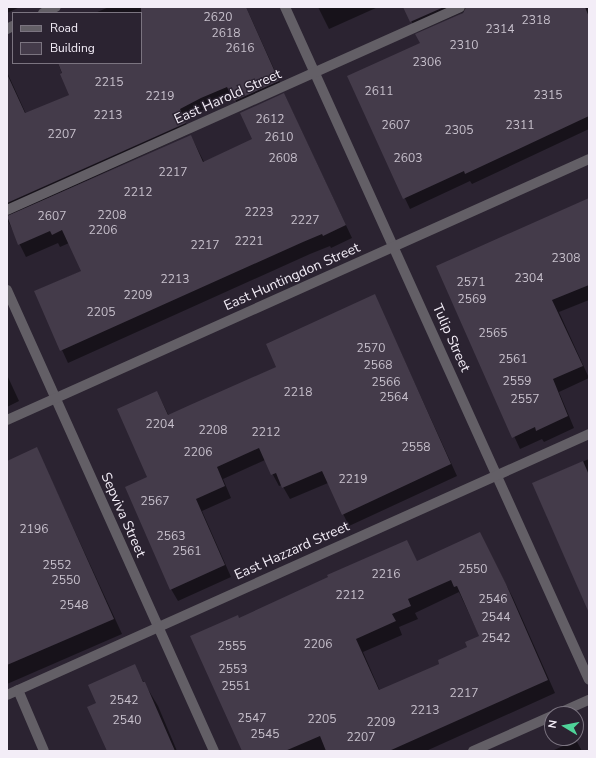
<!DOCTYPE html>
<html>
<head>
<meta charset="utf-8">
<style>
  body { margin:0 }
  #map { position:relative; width:596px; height:758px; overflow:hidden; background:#2b2331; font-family:"Nunito Sans",sans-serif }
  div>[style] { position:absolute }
  .shadow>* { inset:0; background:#0007 }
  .building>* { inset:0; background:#443b4a }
  .service>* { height:10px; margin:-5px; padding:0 5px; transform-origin:5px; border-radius:5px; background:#635f66 }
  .minor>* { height:10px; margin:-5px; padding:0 5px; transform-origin:5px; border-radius:5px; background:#635f66 }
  span { translate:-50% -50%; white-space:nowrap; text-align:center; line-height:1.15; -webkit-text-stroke:3px #2b2331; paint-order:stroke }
  .number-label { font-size:12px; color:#c7c0cc }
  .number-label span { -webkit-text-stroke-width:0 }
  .street-label { font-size:14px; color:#f3edf7 }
  .frame { position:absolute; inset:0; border:8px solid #f3edf7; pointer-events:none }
  .legend { position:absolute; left:12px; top:12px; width:130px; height:52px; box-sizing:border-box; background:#2b2331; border:1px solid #7b7480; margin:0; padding:5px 7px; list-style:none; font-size:12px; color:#f3edf7 }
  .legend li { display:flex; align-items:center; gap:8px; height:20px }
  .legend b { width:20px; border:1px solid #7b7480 }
  .north { position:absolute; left:544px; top:706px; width:40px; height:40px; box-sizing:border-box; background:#2b2331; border:1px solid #7b7480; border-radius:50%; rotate:280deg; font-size:11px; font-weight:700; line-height:16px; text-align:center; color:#f3edf7 }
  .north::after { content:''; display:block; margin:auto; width:14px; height:18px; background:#4fd399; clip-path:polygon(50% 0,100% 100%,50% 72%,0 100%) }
</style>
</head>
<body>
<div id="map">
  <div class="shadow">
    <i style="clip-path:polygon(7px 7px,20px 7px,7px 13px)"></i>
    <i style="clip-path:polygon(109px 7px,246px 7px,284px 91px,241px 110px,233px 96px,207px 108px,184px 119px,191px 133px,7px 217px,191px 136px,204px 162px,253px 140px,284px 94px,352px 238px,331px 248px,330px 246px,310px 254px,68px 363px,35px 291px,82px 271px,69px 243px,60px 247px,58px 243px,26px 257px,7px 219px,7px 72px,26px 114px,70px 95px,58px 63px,141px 63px,141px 13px,95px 13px)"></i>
    <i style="clip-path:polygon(318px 7px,378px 7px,329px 29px)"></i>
    <i style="clip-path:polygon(404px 7px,589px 7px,589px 129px,472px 184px,470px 181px,410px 209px,348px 77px,421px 44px,465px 11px,417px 32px)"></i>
    <i style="clip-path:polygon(589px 199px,589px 300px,559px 312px,589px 378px,559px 392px,574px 428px,544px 442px,542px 439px,520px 449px,437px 267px)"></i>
    <i style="clip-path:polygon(375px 296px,457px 476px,349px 526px,328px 483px,290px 499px,282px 485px,279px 486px,265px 460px,223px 479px,231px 498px,202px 511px,231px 577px,178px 601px,171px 589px,148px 478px,157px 392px,169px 416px,277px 367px)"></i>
    <i style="clip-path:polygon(7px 375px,19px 401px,7px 407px)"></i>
    <i style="clip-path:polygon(37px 449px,122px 634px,7px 684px,7px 462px)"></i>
    <i style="clip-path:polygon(589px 459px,589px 611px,533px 483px)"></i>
    <i style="clip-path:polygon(evenodd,480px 534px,513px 598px,555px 693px,426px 751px,243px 751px,239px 619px,407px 541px,417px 562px,480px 534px,459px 592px,480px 637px,468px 648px,440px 664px,380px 691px,363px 652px,402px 635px,399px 627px,418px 619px,415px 613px,459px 592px)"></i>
    <i style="clip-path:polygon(134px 666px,158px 706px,177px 751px,108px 751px,97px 704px)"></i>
    <i style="clip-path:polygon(576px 740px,582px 751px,552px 751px)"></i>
  </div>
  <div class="building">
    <i style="clip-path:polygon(141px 7px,246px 7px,279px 81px,234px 101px,227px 87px,201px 98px,180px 109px,186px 123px,7px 203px,7px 74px,25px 113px,69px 95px,60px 74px,62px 73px,58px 63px,141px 63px)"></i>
    <i style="clip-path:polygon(403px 7px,444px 7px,410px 22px)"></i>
    <i style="clip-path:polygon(466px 7px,585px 7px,589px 17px,589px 116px,465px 174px,464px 171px,403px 199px,347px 76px,420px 43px,415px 34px,463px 13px)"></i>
    <i style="clip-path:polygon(284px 93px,346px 225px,323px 236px,322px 234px,303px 242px,60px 351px,34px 291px,81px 271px,62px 230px,52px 235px,50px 231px,18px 245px,7px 216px,191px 135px,203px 162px,252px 139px,240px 113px)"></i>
    <i style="clip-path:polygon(589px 198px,589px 285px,552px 300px,583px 366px,553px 379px,568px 416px,536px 431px,535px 427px,512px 438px,436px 266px)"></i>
    <i style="clip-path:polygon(375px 294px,451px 464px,342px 515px,322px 471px,282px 488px,276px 473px,271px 475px,259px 448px,217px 467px,225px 486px,196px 499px,225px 565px,170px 590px,125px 487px,147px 477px,117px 409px,157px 391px,168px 415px,190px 405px,276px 367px,266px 344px)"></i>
    <i style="clip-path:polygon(37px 447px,114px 619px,7px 665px,7px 461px)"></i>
    <i style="clip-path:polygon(583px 461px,589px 475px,589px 613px,532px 483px)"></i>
    <i style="clip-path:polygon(evenodd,480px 532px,506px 584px,548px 680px,389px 751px,326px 751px,320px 736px,285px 751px,242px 751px,190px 636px,238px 615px,239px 618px,328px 577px,327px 575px,407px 540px,417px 561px,480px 532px,451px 580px,454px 587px,457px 586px,479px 636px,465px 642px,467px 647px,438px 660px,439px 664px,379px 690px,356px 639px,396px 621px,392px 614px,411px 606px,408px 599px,451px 580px)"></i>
    <i style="clip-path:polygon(135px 664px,143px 682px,145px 682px,175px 751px,107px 751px,87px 707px,96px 703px,88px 685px)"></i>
  </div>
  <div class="service">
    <i style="left:18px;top:690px;width:66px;rotate:66.9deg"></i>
  </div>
  <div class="minor">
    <i style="left:285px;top:7px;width:738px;rotate:65.69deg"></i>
    <i style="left:43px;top:13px;width:14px;rotate:-25deg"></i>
    <i style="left:7px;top:29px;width:7px;rotate:-27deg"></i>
    <i style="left:7px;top:210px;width:496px;rotate:-24.1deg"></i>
    <i style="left:7px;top:290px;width:505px;rotate:65.82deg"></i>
    <i style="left:7px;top:420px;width:638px;rotate:-24.15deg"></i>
    <i style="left:7px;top:695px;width:638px;rotate:-24.15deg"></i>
    <i style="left:557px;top:714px;width:35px;rotate:-24deg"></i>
    <i style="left:473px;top:751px;width:86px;rotate:-23.9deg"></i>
  </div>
  <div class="number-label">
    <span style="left:218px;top:18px">2620</span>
    <span style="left:536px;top:21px">2318</span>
    <span style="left:500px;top:30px">2314</span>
    <span style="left:226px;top:34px">2618</span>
    <span style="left:464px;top:46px">2310</span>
    <span style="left:240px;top:49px">2616</span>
    <span style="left:427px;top:63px">2306</span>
    <span style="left:109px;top:83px">2215</span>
    <span style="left:379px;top:92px">2611</span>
    <span style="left:548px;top:96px">2315</span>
    <span style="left:160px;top:97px">2219</span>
    <span style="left:108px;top:116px">2213</span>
    <span style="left:270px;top:120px">2612</span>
    <span style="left:396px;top:126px">2607</span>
    <span style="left:520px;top:126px">2311</span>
    <span style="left:459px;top:131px">2305</span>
    <span style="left:62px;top:135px">2207</span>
    <span style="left:279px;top:138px">2610</span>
    <span style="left:283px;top:159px">2608</span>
    <span style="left:408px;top:159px">2603</span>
    <span style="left:173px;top:173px">2217</span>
    <span style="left:138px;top:193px">2212</span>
    <span style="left:259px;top:213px">2223</span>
    <span style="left:112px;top:216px">2208</span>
    <span style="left:52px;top:217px">2607</span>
    <span style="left:305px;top:221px">2227</span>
    <span style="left:103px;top:231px">2206</span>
    <span style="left:249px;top:242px">2221</span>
    <span style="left:205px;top:246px">2217</span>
    <span style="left:566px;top:259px">2308</span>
    <span style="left:529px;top:279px">2304</span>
    <span style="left:175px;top:280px">2213</span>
    <span style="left:471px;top:283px">2571</span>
    <span style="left:138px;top:296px">2209</span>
    <span style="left:472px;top:300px">2569</span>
    <span style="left:101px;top:313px">2205</span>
    <span style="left:493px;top:334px">2565</span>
    <span style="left:371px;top:349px">2570</span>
    <span style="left:513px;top:360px">2561</span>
    <span style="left:378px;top:366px">2568</span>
    <span style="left:517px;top:382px">2559</span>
    <span style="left:386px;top:383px">2566</span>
    <span style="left:298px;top:393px">2218</span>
    <span style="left:394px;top:398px">2564</span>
    <span style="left:525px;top:400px">2557</span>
    <span style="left:160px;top:425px">2204</span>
    <span style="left:213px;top:431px">2208</span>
    <span style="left:266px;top:433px">2212</span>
    <span style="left:416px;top:448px">2558</span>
    <span style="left:198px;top:453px">2206</span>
    <span style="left:353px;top:480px">2219</span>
    <span style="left:155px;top:502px">2567</span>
    <span style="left:34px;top:530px">2196</span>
    <span style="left:171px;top:537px">2563</span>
    <span style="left:187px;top:552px">2561</span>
    <span style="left:57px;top:566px">2552</span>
    <span style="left:473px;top:570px">2550</span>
    <span style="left:386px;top:575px">2216</span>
    <span style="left:66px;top:581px">2550</span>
    <span style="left:350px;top:596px">2212</span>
    <span style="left:493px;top:600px">2546</span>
    <span style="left:74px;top:606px">2548</span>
    <span style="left:496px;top:618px">2544</span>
    <span style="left:496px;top:639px">2542</span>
    <span style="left:318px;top:645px">2206</span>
    <span style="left:232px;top:647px">2555</span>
    <span style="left:233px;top:670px">2553</span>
    <span style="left:236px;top:687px">2551</span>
    <span style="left:464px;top:694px">2217</span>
    <span style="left:124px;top:701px">2542</span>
    <span style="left:425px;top:711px">2213</span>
    <span style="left:252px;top:719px">2547</span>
    <span style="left:322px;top:720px">2205</span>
    <span style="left:127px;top:721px">2540</span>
    <span style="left:381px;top:723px">2209</span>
    <span style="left:265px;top:735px">2545</span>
    <span style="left:361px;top:738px">2207</span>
  </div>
  <div class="street-label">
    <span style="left:228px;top:97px;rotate:-24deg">East Harold Street</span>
    <span style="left:292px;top:277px;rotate:-24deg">East Huntingdon Street</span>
    <span style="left:451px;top:338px;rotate:66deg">Tulip Street</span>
    <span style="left:123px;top:515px;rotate:66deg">Sepviva Street</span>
    <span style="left:292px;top:551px;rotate:-24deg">East Hazzard Street</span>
  </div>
  <div class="frame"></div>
  <ul class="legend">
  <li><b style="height:5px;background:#635f66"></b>Road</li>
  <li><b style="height:11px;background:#443b4a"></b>Building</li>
  </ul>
  <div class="north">N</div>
</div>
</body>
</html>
